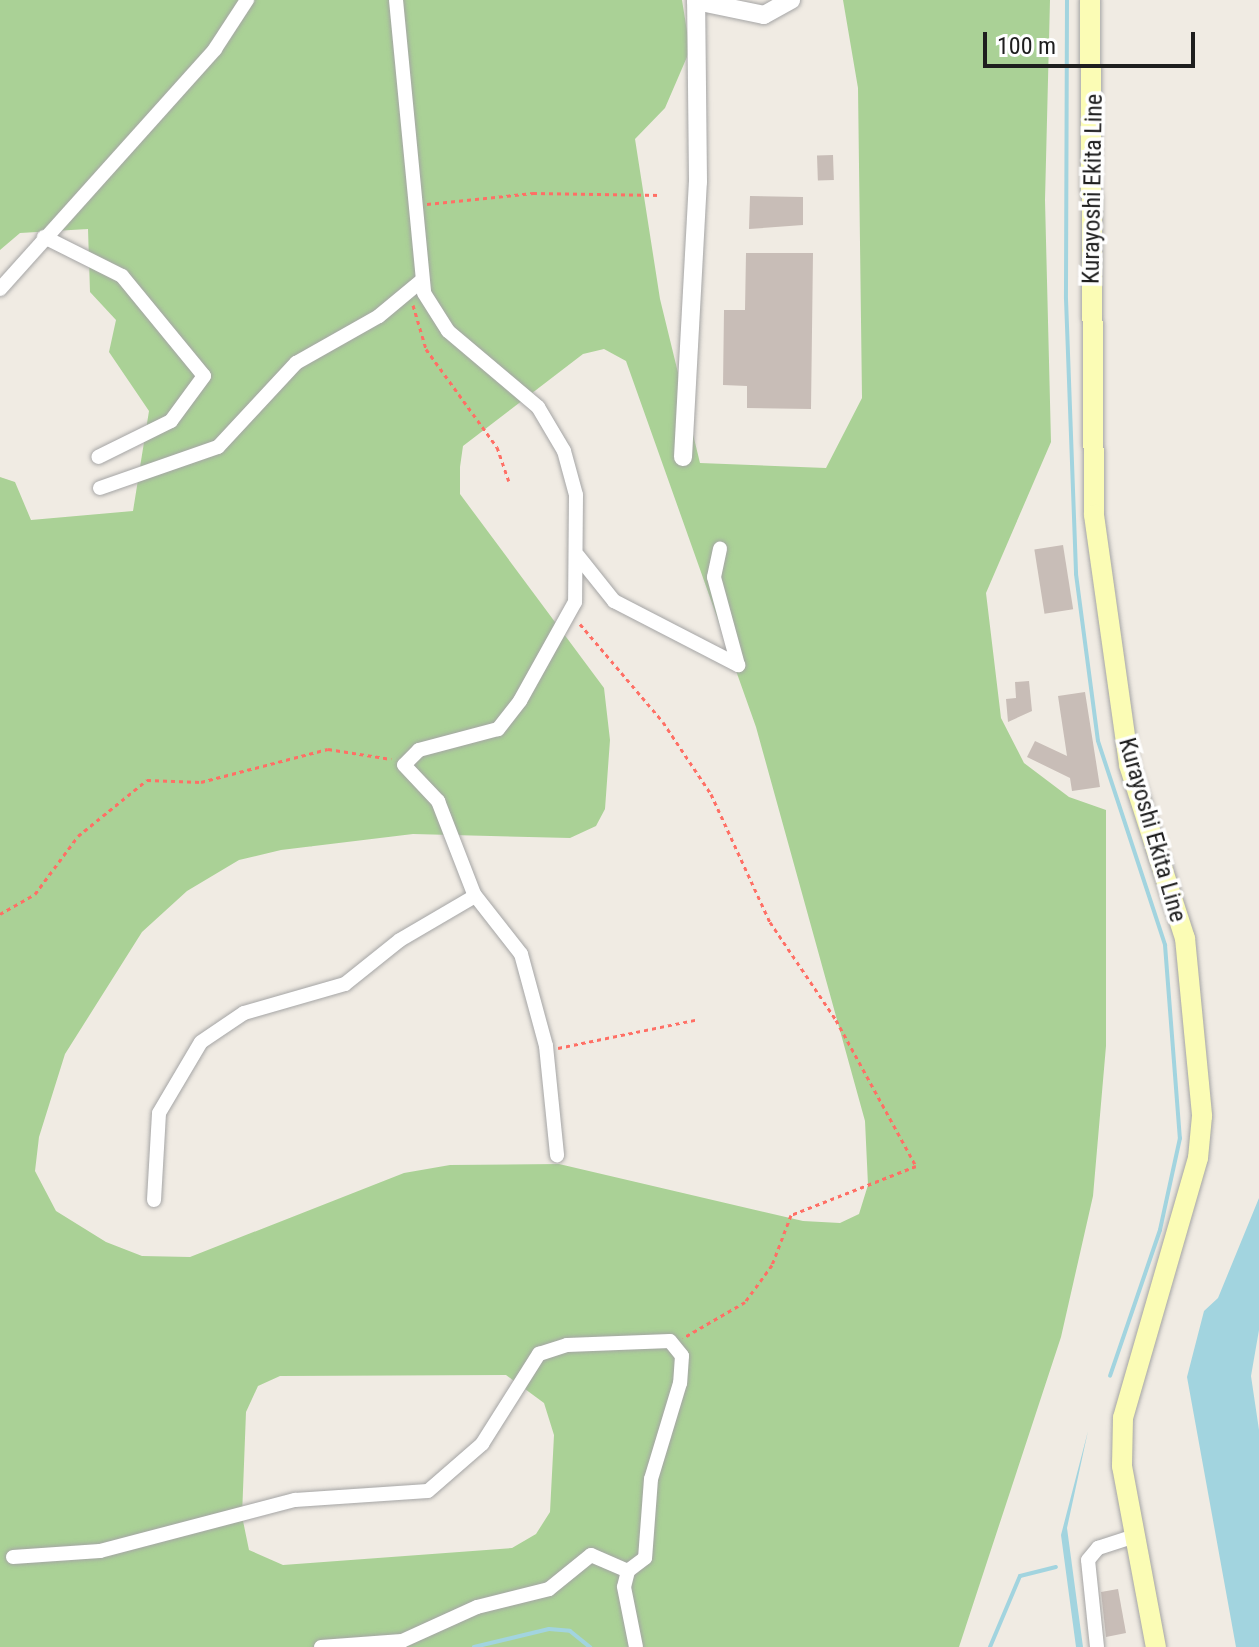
<!DOCTYPE html>
<html>
<head>
<meta charset="utf-8">
<style>
  body { margin:0 }
  #map { position:relative; width:1259px; height:1647px; overflow:hidden; background:#f0ebe3; font-family:"Roboto Condensed",sans-serif }
  div>[style] { position:absolute }
  .forest>* { inset:0; background:#aad196 }
  .water>* { inset:0; background:#a2d4df }
  .stream>* { height:4px; margin:-2px; padding:0 2px; transform-origin:2px; border-radius:2px; background:#a2d4df }
  .building>* { inset:0; background:#c8bdb7; transform-origin:0 0 }
  .path>* { height:3px; margin-top:-1.5px; transform-origin:0; background:repeating-linear-gradient(90deg,#ff6f65 0 4px,transparent 0 8px) }
  .roads { filter:drop-shadow(0 0 2px #a5a5a5) drop-shadow(0 0 2px #a5a5a5) }
  .minor>* { height:14px; margin:-7px; padding:0 7px; transform-origin:7px; border-radius:7px; background:#fff }
  .tertiary>* { height:18px; margin:-9px; padding:0 9px; transform-origin:9px; border-radius:9px; background:#fff }
  .secondary>* { height:20px; margin:-10px; padding:0 10px; transform-origin:10px; border-radius:10px; background:#fbfcb5 }
  span { translate:-50% -50%; white-space:nowrap; text-align:center; line-height:1.15; -webkit-text-stroke:7px #fff; paint-order:stroke }
  .street-label { font-size:24px; color:#1e1e1e }
  .scale { position:absolute; left:983px; top:32px; width:212px; height:36px; box-sizing:border-box; border:4px solid #1e1e1e; border-top:0; padding-left:10px; font-size:24px; line-height:28px; white-space:nowrap; color:#1e1e1e; -webkit-text-stroke:6px #fff; paint-order:stroke }
</style>
</head>
<body>
<div id="map">
  <div class="forest">
    <i style="clip-path:polygon(evenodd,0 0,682px 0,690px 50px,665px 108px,635px 139px,660px 299px,700px 463px,826px 468px,862px 398px,858px 88px,843px 0,1050px 0,1045px 200px,1051px 442px,986px 593px,1001px 718px,1024px 763px,1069px 797px,1106px 810px,1106px 1046px,1093px 1196px,1061px 1337px,959px 1647px,0 1647px,0 477px,15px 482px,31px 520px,133px 511px,149px 411px,109px 352px,116px 320px,90px 292px,88px 229px,20px 233px,0 250px,0 0,604px 349px,626px 361px,756px 727px,865px 1121px,868px 1185px,859px 1214px,840px 1223px,803px 1221px,559px 1164px,450px 1165px,404px 1173px,190px 1257px,142px 1256px,106px 1242px,56px 1211px,35px 1171px,39px 1137px,65px 1054px,142px 932px,187px 891px,239px 860px,281px 850px,413px 834px,570px 838px,596px 826px,605px 809px,610px 740px,604px 688px,460px 494px,460px 467px,463px 446px,583px 354px,604px 349px,0 0,506px 1375px,544px 1403px,554px 1435px,550px 1512px,536px 1534px,512px 1548px,283px 1565px,249px 1550px,242px 1516px,246px 1412px,258px 1386px,280px 1376px,506px 1375px)"></i>
  </div>
  <div class="water">
    <i style="clip-path:polygon(1259px 1198px,1259px 1330px,1251px 1376px,1259px 1430px,1259px 1647px,1236px 1647px,1187px 1377px,1204px 1311px,1218px 1298px)"></i>
    <i style="clip-path:polygon(1088px 1431px,1067px 1528px,1083px 1647px,1076px 1647px,1061px 1535px)"></i>
  </div>
  <div class="stream">
    <i style="left:1067px;top:0;width:299px;rotate:90.2deg"></i>
    <i style="left:1066px;top:299px;width:275px;rotate:87.9deg"></i>
    <i style="left:1076px;top:574px;width:168px;rotate:82.5deg"></i>
    <i style="left:1098px;top:741px;width:215px;rotate:71.8deg"></i>
    <i style="left:1165px;top:945px;width:194px;rotate:85.6deg"></i>
    <i style="left:1180px;top:1138px;width:94px;rotate:102.3deg"></i>
    <i style="left:1160px;top:1230px;width:154px;rotate:108.9deg"></i>
    <i style="left:474px;top:1647px;width:77px;rotate:-13.5deg"></i>
    <i style="left:549px;top:1629px;width:21px;rotate:5deg"></i>
    <i style="left:570px;top:1631px;width:26px;rotate:39deg"></i>
    <i style="left:990px;top:1647px;width:77px;rotate:-67.1deg"></i>
    <i style="left:1020px;top:1576px;width:37px;rotate:-14deg"></i>
  </div>
  <div class="building">
    <i style="left:833px;top:155px;width:25px;height:16px;rotate:88deg"></i>
    <i style="clip-path:polygon(750px 196px,803px 197px,803px 225px,749px 229px)"></i>
    <i style="clip-path:polygon(746px 253px,813px 253px,811px 409px,747px 408px,747px 386px,723px 385px,724px 310px,745px 310px)"></i>
    <i style="left:1063px;top:545px;width:65px;height:29px;rotate:81deg"></i>
    <i style="clip-path:polygon(1029px 681px,1032px 711px,1008px 722px,1006px 699px,1016px 698px,1015px 682px)"></i>
    <i style="clip-path:polygon(1085px 692px,1100px 787px,1072px 791px,1070px 778px,1027px 757px,1035px 741px,1067px 756px,1058px 696px)"></i>
    <i style="clip-path:polygon(1118px 1589px,1126px 1633px,1106px 1637px,1101px 1592px)"></i>
  </div>
  <div class="path">
    <i style="left:427px;top:204px;width:107px;rotate:-5.9deg"></i>
    <i style="left:533px;top:193px;width:128px;rotate:0.9deg"></i>
    <i style="left:413px;top:305px;width:46px;rotate:73.5deg"></i>
    <i style="left:426px;top:349px;width:121px;rotate:54.1deg"></i>
    <i style="left:497px;top:447px;width:36px;rotate:71deg"></i>
    <i style="left:580px;top:624px;width:128px;rotate:49.7deg"></i>
    <i style="left:663px;top:722px;width:87px;rotate:56.3deg"></i>
    <i style="left:711px;top:794px;width:141px;rotate:65.3deg"></i>
    <i style="left:770px;top:922px;width:118px;rotate:56deg"></i>
    <i style="left:836px;top:1020px;width:166px;rotate:61.3deg"></i>
    <i style="left:916px;top:1166px;width:134px;rotate:158.6deg"></i>
    <i style="left:791px;top:1215px;width:53px;rotate:110.8deg"></i>
    <i style="left:772px;top:1265px;width:46px;rotate:126.1deg"></i>
    <i style="left:745px;top:1302px;width:72px;rotate:149.9deg"></i>
    <i style="left:0;top:914px;width:40px;rotate:-29.7deg"></i>
    <i style="left:35px;top:894px;width:72px;rotate:-53.4deg"></i>
    <i style="left:78px;top:836px;width:89px;rotate:-39.1deg"></i>
    <i style="left:147px;top:780px;width:54px;rotate:2.1deg"></i>
    <i style="left:201px;top:782px;width:131px;rotate:-14.6deg"></i>
    <i style="left:328px;top:749px;width:64px;rotate:9deg"></i>
    <i style="left:558px;top:1048px;width:140px;rotate:-11.6deg"></i>
  </div>
  <div class="roads">
    <div class="minor">
      <i style="left:396px;top:0;width:294px;rotate:84.5deg"></i>
      <i style="left:424px;top:293px;width:45px;rotate:57.7deg"></i>
      <i style="left:448px;top:331px;width:118px;rotate:40.2deg"></i>
      <i style="left:538px;top:407px;width:51px;rotate:59.4deg"></i>
      <i style="left:564px;top:451px;width:46px;rotate:74.7deg"></i>
      <i style="left:576px;top:495px;width:107px;rotate:90.5deg"></i>
      <i style="left:575px;top:602px;width:113px;rotate:119.1deg"></i>
      <i style="left:520px;top:701px;width:36px;rotate:128deg"></i>
      <i style="left:498px;top:729px;width:82px;rotate:165.1deg"></i>
      <i style="left:419px;top:750px;width:21px;rotate:135deg"></i>
      <i style="left:404px;top:765px;width:50px;rotate:46.6deg"></i>
      <i style="left:438px;top:801px;width:100px;rotate:68.8deg"></i>
      <i style="left:474px;top:894px;width:76px;rotate:51.9deg"></i>
      <i style="left:521px;top:954px;width:95px;rotate:74.8deg"></i>
      <i style="left:546px;top:1046px;width:110px;rotate:84.2deg"></i>
      <i style="left:44px;top:237px;width:87px;rotate:26.6deg"></i>
      <i style="left:122px;top:276px;width:129px;rotate:50.6deg"></i>
      <i style="left:204px;top:376px;width:56px;rotate:126.3deg"></i>
      <i style="left:171px;top:421px;width:81px;rotate:153.7deg"></i>
      <i style="left:0;top:289px;width:322px;rotate:-48.1deg"></i>
      <i style="left:215px;top:49px;width:59px;rotate:-56.9deg"></i>
      <i style="left:100px;top:488px;width:125px;rotate:-19.2deg"></i>
      <i style="left:218px;top:447px;width:115px;rotate:-47.1deg"></i>
      <i style="left:296px;top:363px;width:95px;rotate:-29.5deg"></i>
      <i style="left:379px;top:316px;width:55px;rotate:-39.8deg"></i>
      <i style="left:578px;top:556px;width:58px;rotate:51.3deg"></i>
      <i style="left:614px;top:601px;width:140px;rotate:27.3deg"></i>
      <i style="left:738px;top:665px;width:91px;rotate:-105.3deg"></i>
      <i style="left:714px;top:577px;width:29px;rotate:-78deg"></i>
      <i style="left:154px;top:1200px;width:87px;rotate:-86.7deg"></i>
      <i style="left:159px;top:1113px;width:82px;rotate:-59.4deg"></i>
      <i style="left:201px;top:1042px;width:52px;rotate:-34deg"></i>
      <i style="left:244px;top:1013px;width:105px;rotate:-16deg"></i>
      <i style="left:345px;top:984px;width:70px;rotate:-38.7deg"></i>
      <i style="left:400px;top:940px;width:87px;rotate:-30.4deg"></i>
      <i style="left:13px;top:1557px;width:87px;rotate:-3.9deg"></i>
      <i style="left:100px;top:1551px;width:202px;rotate:-14.7deg"></i>
      <i style="left:295px;top:1500px;width:133px;rotate:-3.9deg"></i>
      <i style="left:428px;top:1491px;width:72px;rotate:-41deg"></i>
      <i style="left:482px;top:1444px;width:107px;rotate:-57.7deg"></i>
      <i style="left:539px;top:1354px;width:29px;rotate:-18deg"></i>
      <i style="left:567px;top:1345px;width:103px;rotate:-2.2deg"></i>
      <i style="left:670px;top:1341px;width:19px;rotate:51deg"></i>
      <i style="left:682px;top:1356px;width:27px;rotate:94deg"></i>
      <i style="left:680px;top:1383px;width:100px;rotate:106.8deg"></i>
      <i style="left:651px;top:1479px;width:79px;rotate:94.3deg"></i>
      <i style="left:645px;top:1558px;width:21px;rotate:143deg"></i>
      <i style="left:628px;top:1571px;width:16px;rotate:104deg"></i>
      <i style="left:624px;top:1587px;width:61px;rotate:78.7deg"></i>
      <i style="left:321px;top:1647px;width:81px;rotate:-4.2deg"></i>
      <i style="left:402px;top:1641px;width:82px;rotate:-24.4deg"></i>
      <i style="left:477px;top:1607px;width:74px;rotate:-14deg"></i>
      <i style="left:549px;top:1589px;width:54px;rotate:-39deg"></i>
      <i style="left:591px;top:1555px;width:40px;rotate:23.4deg"></i>
      <i style="left:1097px;top:1647px;width:87px;rotate:-95.9deg"></i>
      <i style="left:1088px;top:1560px;width:16px;rotate:-50deg"></i>
      <i style="left:1098px;top:1548px;width:38px;rotate:-18deg"></i>
    </div>
    <div class="tertiary">
      <i style="left:696px;top:1px;width:69px;rotate:11.6deg"></i>
      <i style="left:764px;top:15px;width:31px;rotate:-29deg"></i>
      <i style="left:683px;top:457px;width:275px;rotate:-86.9deg"></i>
      <i style="left:698px;top:182px;width:182px;rotate:-90.6deg"></i>
    </div>
    <div class="secondary">
      <i style="left:1090px;top:0;width:515px;rotate:89.55deg"></i>
      <i style="left:1094px;top:515px;width:252px;rotate:82deg"></i>
      <i style="left:1129px;top:765px;width:182px;rotate:72.1deg"></i>
      <i style="left:1185px;top:938px;width:179px;rotate:84.5deg"></i>
      <i style="left:1202px;top:1116px;width:42px;rotate:95.4deg"></i>
      <i style="left:1198px;top:1158px;width:271px;rotate:106.1deg"></i>
      <i style="left:1123px;top:1418px;width:48px;rotate:91.2deg"></i>
      <i style="left:1122px;top:1466px;width:184px;rotate:79.4deg"></i>
    </div>
  </div>
  <div class="street-label">
    <span style="left:1093px;top:189px;rotate:-89deg">Kurayoshi Ekita Line</span>
    <span style="left:1152px;top:830px;rotate:74deg">Kurayoshi Ekita Line</span>
  </div>
  <div class="scale">100 m</div>
</div>
</body>
</html>
